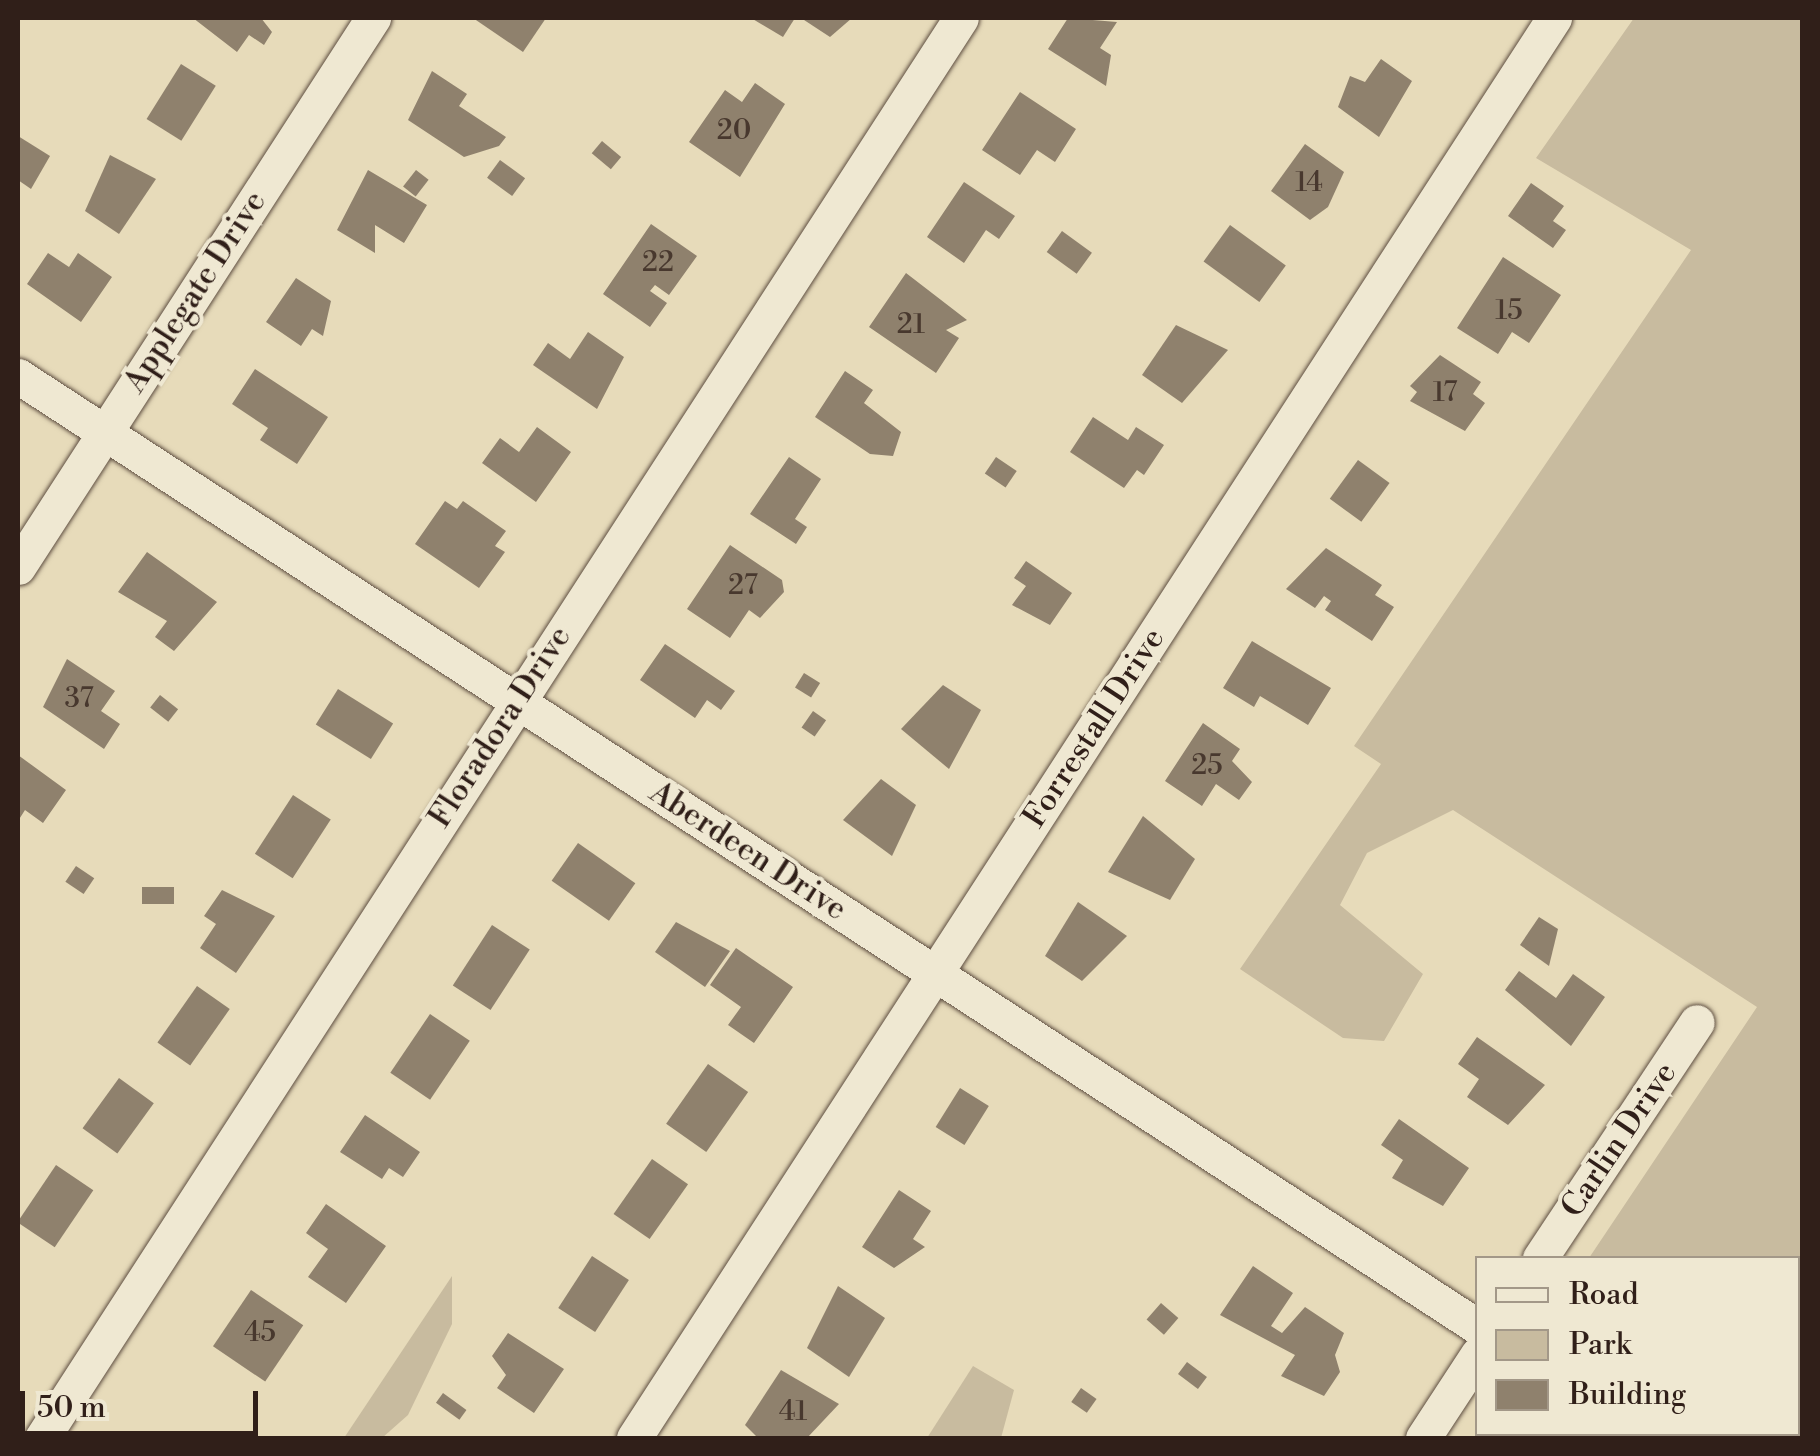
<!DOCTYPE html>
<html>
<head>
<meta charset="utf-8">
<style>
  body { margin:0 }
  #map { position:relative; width:1820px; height:1456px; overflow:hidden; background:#e7dbba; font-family:"Libre Bodoni",serif }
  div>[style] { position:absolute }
  .green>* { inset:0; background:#c8bb9f }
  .building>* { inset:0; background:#8f816d; transform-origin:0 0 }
  .roads { filter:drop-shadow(0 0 2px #5e4e41) drop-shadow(0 0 2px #5e4e41) }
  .street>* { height:35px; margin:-17.5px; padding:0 17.5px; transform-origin:17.5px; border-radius:17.5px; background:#efe8d2 }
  span { translate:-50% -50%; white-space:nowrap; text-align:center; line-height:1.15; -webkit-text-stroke:8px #efe8d2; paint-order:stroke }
  .number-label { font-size:28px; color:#48382e }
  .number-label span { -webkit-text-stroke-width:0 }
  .street-label { font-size:32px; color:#301f19 }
  .frame { position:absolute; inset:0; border:20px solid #301f19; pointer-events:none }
  .legend { position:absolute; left:1475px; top:1256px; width:325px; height:180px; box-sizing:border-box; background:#efe8d2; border:2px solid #a39888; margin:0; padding:12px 18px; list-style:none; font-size:30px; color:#301f19 }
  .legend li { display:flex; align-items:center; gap:20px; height:50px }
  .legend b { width:50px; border:2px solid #a39888 }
  .scale { position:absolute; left:20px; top:1391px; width:238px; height:45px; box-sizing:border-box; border:5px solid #301f19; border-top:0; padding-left:12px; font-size:30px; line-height:35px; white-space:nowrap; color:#301f19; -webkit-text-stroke:8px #efe8d2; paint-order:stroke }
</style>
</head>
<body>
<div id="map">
  <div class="green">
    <i style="clip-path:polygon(1634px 18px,1802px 18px,1802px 1438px,1572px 1434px,1798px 1434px,1798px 1258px,1589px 1258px,1757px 1007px,1453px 810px,1367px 853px,1340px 905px,1423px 974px,1384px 1041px,1343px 1038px,1240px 969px,1381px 764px,1354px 746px,1691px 250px,1536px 158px)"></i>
    <i style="clip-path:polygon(452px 1276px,452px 1324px,408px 1415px,382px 1438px,344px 1438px)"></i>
    <i style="clip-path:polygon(973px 1366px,1014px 1390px,1001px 1438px,927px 1438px)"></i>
  </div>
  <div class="building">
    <i style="clip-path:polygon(193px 18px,261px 18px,272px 32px,264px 45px,249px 35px,237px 52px)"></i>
    <i style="clip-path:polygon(473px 18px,546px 18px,523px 52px)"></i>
    <i style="clip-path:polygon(751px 18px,795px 18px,783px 37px)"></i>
    <i style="clip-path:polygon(801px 18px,852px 18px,830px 37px)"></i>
    <i style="clip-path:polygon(1068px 18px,1117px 22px,1100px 48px,1111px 55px,1106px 86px,1048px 49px)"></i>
    <i style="clip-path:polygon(1381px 59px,1412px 81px,1379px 137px,1338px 107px,1350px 76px,1365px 82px)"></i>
    <i style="left:181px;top:64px;width:41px;height:65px;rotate:32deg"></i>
    <i style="clip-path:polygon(432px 71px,467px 94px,459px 106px,506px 137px,499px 146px,464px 157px,408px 120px)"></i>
    <i style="clip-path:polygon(755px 83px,785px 104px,740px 177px,689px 142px,725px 90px,742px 102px)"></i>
    <i style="clip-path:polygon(1020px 92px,1076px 129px,1055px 162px,1037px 150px,1020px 175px,982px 150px)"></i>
    <i style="clip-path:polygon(18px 136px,50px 156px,31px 189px,18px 180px)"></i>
    <i style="left:602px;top:141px;width:25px;height:16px;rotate:40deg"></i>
    <i style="clip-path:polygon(1305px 144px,1344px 172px,1328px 207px,1310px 220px,1271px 191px)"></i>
    <i style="clip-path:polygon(110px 155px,156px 179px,119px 234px,85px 211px)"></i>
    <i style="left:500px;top:160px;width:31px;height:22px;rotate:36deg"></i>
    <i style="clip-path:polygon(368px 170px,427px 205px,404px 243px,375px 225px,375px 253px,337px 230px)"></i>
    <i style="left:416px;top:170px;width:16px;height:21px;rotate:38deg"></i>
    <i style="clip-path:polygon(964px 182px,1015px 216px,999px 239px,986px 230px,964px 263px,927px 237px)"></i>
    <i style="clip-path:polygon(1531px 183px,1564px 206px,1553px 221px,1566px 230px,1553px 248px,1508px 216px)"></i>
    <i style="clip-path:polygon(651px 224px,697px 256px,669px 295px,655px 285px,650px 291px,667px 303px,650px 327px,603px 294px)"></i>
    <i style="left:1230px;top:225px;width:69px;height:45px;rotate:36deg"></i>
    <i style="left:1062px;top:231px;width:37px;height:26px;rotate:36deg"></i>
    <i style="clip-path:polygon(48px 253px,69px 267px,78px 253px,112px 277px,81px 322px,27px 284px)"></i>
    <i style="clip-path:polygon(1503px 257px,1561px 295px,1529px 343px,1512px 332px,1498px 354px,1457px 328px)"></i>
    <i style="clip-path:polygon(906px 273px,967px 320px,946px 330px,959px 338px,936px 373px,869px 327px)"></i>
    <i style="clip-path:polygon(296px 278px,331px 301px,323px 336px,312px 329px,301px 346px,266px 322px)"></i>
    <i style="clip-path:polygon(1176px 325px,1228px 350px,1182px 403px,1142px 375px)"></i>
    <i style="clip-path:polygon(588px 332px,624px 357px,597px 409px,533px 365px,548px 343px,570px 359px)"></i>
    <i style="clip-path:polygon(1440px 355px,1481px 382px,1473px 394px,1485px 403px,1465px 431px,1410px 401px,1417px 392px,1410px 386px)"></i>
    <i style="clip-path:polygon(255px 369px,328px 417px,297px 464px,260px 440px,268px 428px,232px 404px)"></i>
    <i style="clip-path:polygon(845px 371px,873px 390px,864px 403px,901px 432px,893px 456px,870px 454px,815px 417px)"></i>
    <i style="clip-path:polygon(1093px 417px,1128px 440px,1136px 427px,1164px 445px,1144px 475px,1137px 470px,1124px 488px,1070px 452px)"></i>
    <i style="clip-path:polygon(537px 427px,571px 452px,536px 502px,482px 463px,500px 438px,519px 452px)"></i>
    <i style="clip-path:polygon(789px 457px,821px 479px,795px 519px,807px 527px,796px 544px,750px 514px)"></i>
    <i style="left:996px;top:457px;width:25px;height:20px;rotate:34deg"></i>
    <i style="left:1358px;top:460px;width:39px;height:48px;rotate:36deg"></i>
    <i style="clip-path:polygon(445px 501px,457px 509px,463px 501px,506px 531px,495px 546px,505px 552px,479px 588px,415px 544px)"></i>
    <i style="clip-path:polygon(730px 545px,782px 580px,784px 592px,760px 618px,749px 610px,730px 638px,687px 609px)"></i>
    <i style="clip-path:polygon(1326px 548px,1382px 585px,1375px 595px,1394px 607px,1372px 641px,1325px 610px,1331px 601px,1324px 596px,1315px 608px,1286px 589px)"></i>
    <i style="clip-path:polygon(147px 552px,217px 602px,174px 651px,155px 637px,167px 621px,118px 592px)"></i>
    <i style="clip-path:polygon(1026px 561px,1072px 593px,1050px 625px,1012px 605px,1026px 586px,1014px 578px)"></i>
    <i style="clip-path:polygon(1252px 641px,1331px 688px,1308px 725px,1260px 696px,1254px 707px,1223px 688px)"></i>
    <i style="clip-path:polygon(665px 644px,735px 691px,721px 710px,707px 700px,695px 718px,640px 680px)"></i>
    <i style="clip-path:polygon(67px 659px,115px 691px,101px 711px,120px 724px,104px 749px,43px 707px)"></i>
    <i style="left:804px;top:673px;width:19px;height:17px;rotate:32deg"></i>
    <i style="clip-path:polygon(943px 685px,981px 710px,949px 769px,901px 729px)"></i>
    <i style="left:338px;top:689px;width:65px;height:42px;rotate:32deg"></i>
    <i style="left:160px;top:695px;width:23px;height:16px;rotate:38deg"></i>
    <i style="left:813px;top:711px;width:16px;height:20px;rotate:35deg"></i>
    <i style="clip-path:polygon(1203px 723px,1240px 749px,1232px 761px,1252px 782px,1239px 800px,1216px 784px,1202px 806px,1165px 781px)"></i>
    <i style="clip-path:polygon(18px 755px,66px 790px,43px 823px,25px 810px,18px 821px)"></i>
    <i style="clip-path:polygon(881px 779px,916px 805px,892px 856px,843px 820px)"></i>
    <i style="left:293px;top:795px;width:45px;height:70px;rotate:33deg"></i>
    <i style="clip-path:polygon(1143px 816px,1195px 859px,1170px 900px,1108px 872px)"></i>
    <i style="left:578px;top:843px;width:70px;height:46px;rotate:35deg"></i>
    <i style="left:76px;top:866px;width:22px;height:19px;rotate:34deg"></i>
    <i style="left:174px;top:887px;width:17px;height:32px;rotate:90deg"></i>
    <i style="clip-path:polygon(222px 890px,275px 916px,236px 973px,200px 948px,216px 924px,204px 916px)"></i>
    <i style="clip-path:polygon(1078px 902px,1127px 936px,1082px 981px,1045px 956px)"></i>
    <i style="clip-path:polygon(1539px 917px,1558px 929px,1549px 966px,1520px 945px)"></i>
    <i style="clip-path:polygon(676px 922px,730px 951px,705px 987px,655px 952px)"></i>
    <i style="left:492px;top:925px;width:45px;height:72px;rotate:33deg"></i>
    <i style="clip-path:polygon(736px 948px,793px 987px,754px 1043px,728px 1025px,741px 1007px,710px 985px)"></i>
    <i style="clip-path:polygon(1519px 971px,1556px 998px,1573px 974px,1605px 997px,1571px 1046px,1505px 990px)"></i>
    <i style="left:197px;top:986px;width:40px;height:69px;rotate:35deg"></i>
    <i style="left:430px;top:1014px;width:48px;height:71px;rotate:34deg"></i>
    <i style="clip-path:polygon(1477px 1037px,1545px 1085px,1508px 1125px,1467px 1097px,1479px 1079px,1458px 1064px)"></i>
    <i style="left:708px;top:1064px;width:49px;height:73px;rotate:35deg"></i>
    <i style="left:119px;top:1078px;width:43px;height:62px;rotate:36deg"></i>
    <i style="left:960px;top:1088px;width:34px;height:46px;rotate:32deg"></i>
    <i style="clip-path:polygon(365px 1115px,420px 1152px,403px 1177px,389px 1168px,382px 1179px,340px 1152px)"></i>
    <i style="clip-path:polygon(1399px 1119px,1469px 1168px,1443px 1206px,1392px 1178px,1403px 1160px,1381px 1145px)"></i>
    <i style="left:652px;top:1159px;width:44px;height:67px;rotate:35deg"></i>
    <i style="left:56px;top:1165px;width:45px;height:69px;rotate:34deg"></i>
    <i style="clip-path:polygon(899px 1190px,931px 1211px,913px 1239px,925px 1247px,894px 1268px,862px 1247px)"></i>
    <i style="clip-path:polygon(326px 1204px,386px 1246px,346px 1303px,308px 1277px,328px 1249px,306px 1233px)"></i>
    <i style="left:592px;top:1256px;width:44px;height:62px;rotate:33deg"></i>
    <i style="clip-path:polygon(1253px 1266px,1293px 1293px,1271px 1326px,1282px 1333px,1305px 1307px,1344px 1333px,1335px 1355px,1340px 1372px,1324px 1396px,1281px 1376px,1295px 1355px,1220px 1315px)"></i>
    <i style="clip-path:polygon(838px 1286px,885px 1318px,849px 1377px,807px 1348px)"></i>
    <i style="left:251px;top:1290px;width:63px;height:68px;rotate:34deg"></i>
    <i style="left:1161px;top:1303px;width:23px;height:22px;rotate:41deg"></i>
    <i style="clip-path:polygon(508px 1333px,564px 1369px,534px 1413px,497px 1388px,506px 1375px,492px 1356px)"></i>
    <i style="left:1187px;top:1362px;width:25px;height:15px;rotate:37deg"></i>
    <i style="clip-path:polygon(781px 1370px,839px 1404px,807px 1438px,758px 1438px,745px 1425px)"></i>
    <i style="left:1081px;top:1388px;width:19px;height:17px;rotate:35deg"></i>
    <i style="left:443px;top:1393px;width:29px;height:12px;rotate:36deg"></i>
  </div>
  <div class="roads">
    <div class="street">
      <i style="left:18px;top:376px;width:1742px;rotate:33.08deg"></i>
      <i style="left:18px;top:567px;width:654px;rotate:-57.11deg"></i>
      <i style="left:1540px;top:1258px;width:283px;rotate:-56.4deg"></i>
      <i style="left:42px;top:1438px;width:1691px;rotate:-57.09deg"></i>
      <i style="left:634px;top:1438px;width:1692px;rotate:-57.06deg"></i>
      <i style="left:1423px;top:1438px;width:100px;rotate:-56.8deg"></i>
    </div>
  </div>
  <div class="number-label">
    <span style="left:734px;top:131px">20</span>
    <span style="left:1309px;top:183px">14</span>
    <span style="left:658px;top:263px">22</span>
    <span style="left:1509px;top:311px">15</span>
    <span style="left:911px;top:325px">21</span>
    <span style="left:1445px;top:393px">17</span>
    <span style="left:743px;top:586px">27</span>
    <span style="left:79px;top:699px">37</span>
    <span style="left:1207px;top:766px">25</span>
    <span style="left:260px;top:1333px">45</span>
    <span style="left:793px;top:1412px">41</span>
  </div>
  <div class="street-label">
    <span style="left:195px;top:292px;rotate:-57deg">Applegate Drive</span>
    <span style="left:500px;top:727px;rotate:-57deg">Floradora Drive</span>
    <span style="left:1094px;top:728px;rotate:-57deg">Forrestall Drive</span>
    <span style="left:748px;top:851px;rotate:33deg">Aberdeen Drive</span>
    <span style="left:1619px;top:1140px;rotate:-56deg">Carlin Drive</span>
  </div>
  <div class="frame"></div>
  <ul class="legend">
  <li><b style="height:12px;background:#efe8d2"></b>Road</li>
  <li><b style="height:28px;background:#c8bb9f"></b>Park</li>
  <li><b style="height:28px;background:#8f816d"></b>Building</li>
  </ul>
  <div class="scale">50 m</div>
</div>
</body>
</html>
